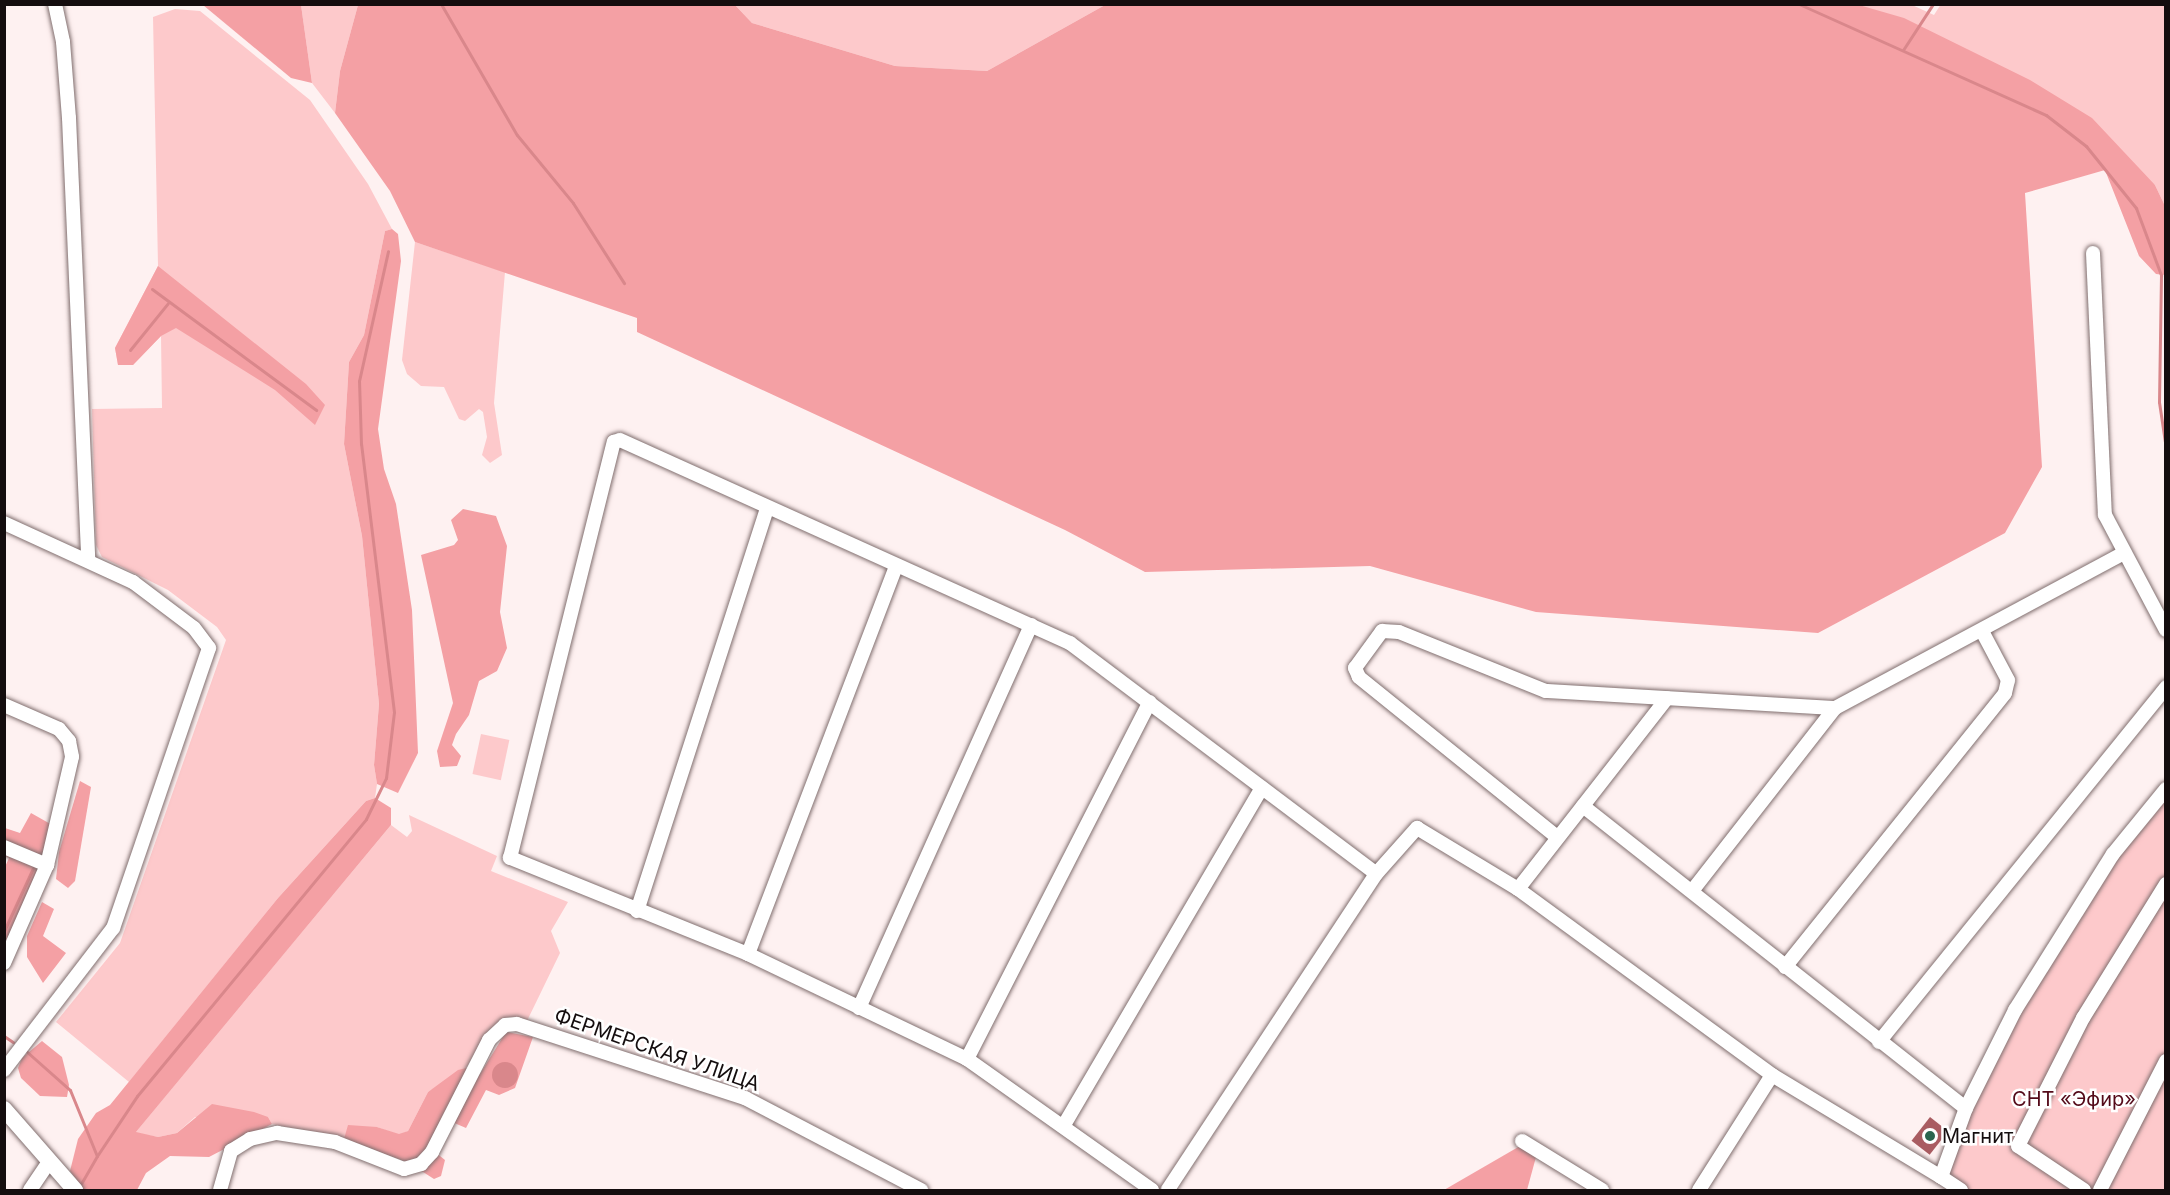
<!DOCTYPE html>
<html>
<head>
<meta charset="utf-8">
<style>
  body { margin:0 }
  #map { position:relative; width:2170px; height:1195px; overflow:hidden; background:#fef1f1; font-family:Inter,sans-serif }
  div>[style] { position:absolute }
  .green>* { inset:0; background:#fdc9cb; transform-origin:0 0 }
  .forest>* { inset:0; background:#f4a0a4 }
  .water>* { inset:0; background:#d9878b }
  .round { border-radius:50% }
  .stream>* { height:3px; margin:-1.5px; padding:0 1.5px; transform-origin:1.5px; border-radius:1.5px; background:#d9878b }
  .building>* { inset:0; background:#a95c61; transform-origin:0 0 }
  .roads { filter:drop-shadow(0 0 2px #806e6e) drop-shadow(0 0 2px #806e6e) }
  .minor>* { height:14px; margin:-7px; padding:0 7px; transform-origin:7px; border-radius:7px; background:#fff }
  .tertiary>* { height:16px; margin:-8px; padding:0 8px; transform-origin:8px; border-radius:8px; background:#fff }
  .dots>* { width:16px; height:16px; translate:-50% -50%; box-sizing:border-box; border:3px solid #fff; border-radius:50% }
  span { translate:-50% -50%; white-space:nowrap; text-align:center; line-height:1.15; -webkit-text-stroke:5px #fff; paint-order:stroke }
  .street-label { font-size:20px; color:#140d0e }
  .park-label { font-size:20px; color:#540a19 }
  .poi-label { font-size:20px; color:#140d0e }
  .left { translate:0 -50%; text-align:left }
  .frame { position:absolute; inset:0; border:6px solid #140d0e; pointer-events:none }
</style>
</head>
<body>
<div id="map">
  <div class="green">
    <i style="clip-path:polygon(1941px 4px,2165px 5px,2165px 206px,2155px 185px,1859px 5px,1912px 5px,1934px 15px)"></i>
    <i style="clip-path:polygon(301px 5px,358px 5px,340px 71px,335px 113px,312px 83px)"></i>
    <i style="clip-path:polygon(735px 5px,1105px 5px,987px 71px,895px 66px,752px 23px)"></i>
    <i style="clip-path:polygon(175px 9px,200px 11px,310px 100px,368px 184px,392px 229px,385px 231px,364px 335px,349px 362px,344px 444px,362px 536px,379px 704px,374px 765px,377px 784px,375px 798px,366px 801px,278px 898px,129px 1082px,56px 1022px,120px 943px,226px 640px,217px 627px,168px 590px,102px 557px,96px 545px,92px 409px,162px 408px,161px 336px,133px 365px,118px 365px,115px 348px,158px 266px,153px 17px)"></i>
    <i style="clip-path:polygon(415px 242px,505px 272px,494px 403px,502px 455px,490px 463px,482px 455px,487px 437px,483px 412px,479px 409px,465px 421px,459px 419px,444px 387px,421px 386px,407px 374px,402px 360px)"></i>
    <i style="left:481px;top:734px;width:29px;height:41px;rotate:12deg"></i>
    <i style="clip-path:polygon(2165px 789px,2165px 1190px,1961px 1190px,1941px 1177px,2015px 1010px)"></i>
    <i style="clip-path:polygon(409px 815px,497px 856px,491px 871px,568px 902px,551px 931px,560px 953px,526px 1023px,485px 1037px,466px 1068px,428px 1092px,408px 1131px,399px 1135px,377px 1127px,344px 1139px,272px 1124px,268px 1117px,195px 1117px,177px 1133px,158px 1137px,135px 1133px,391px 825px,407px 837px,412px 831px)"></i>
  </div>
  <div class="forest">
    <i style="clip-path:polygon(203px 5px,301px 5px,312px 83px,291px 78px)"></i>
    <i style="clip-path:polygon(358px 5px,735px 5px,752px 23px,895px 66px,987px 71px,1105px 5px,1859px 5px,1904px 18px,2030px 80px,2092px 118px,2155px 185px,2165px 206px,2165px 275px,2156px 274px,2139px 256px,2105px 170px,2025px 193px,2042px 467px,2005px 533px,1818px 633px,1536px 612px,1370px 566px,1145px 572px,1065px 530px,637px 332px,637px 318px,415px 242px,390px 191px,335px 113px,340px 71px)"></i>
    <i style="clip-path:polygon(392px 229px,398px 234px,401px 261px,378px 429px,384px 469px,396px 504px,412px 610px,418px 753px,398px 793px,377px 784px,374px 765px,379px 704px,362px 536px,344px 444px,349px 362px,364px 335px,385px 231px)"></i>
    <i style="clip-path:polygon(158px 266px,306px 384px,325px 405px,315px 425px,275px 390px,176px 328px,161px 336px,133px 365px,118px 365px,115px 348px)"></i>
    <i style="clip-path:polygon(463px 509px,496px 516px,507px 546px,500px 612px,507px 648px,497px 671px,479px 681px,469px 715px,456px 734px,452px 745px,461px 756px,457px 766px,440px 767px,437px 751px,453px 703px,421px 555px,454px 545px,458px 540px,451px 520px)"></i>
    <i style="clip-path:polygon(80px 781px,91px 787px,75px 881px,68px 888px,56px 879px,59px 852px)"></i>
    <i style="clip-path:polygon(375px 798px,391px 808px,391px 825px,136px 1132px,158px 1137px,177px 1133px,212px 1104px,254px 1112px,268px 1117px,272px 1124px,209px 1157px,170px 1156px,146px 1173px,137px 1190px,84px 1190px,70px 1171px,78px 1139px,96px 1113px,110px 1105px,278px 898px,366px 801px)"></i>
    <i style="clip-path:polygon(31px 813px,54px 826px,5px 956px,4px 869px,9px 858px,5px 856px,5px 828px,20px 833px)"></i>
    <i style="clip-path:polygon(42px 902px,54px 909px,43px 936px,66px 953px,43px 983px,27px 957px,27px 936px)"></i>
    <i style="clip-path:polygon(506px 1032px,533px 1037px,515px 1088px,499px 1095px,486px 1090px,466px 1128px,445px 1119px,430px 1148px,445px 1160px,441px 1176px,434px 1179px,409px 1163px,344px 1139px,348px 1125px,377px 1127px,399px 1134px,408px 1131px,428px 1092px,458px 1070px,466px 1068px,480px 1074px)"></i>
    <i style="clip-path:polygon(42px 1041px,62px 1057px,69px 1085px,67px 1097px,40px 1096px,21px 1078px,18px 1068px,22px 1058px)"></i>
    <i style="clip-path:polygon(1520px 1146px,1536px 1157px,1527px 1190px,1444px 1190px)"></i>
  </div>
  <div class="water">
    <i class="round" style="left:492px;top:1062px;width:26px;height:26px"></i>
  </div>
  <div class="stream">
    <i style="left:441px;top:4px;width:151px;rotate:59.9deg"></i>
    <i style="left:517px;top:135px;width:88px;rotate:50.5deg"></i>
    <i style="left:573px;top:203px;width:95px;rotate:57.5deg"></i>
    <i style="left:1799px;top:4px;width:271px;rotate:24.2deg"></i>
    <i style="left:2046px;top:115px;width:51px;rotate:37.8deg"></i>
    <i style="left:2086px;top:146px;width:80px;rotate:51.1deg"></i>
    <i style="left:2136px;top:208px;width:72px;rotate:69.5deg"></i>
    <i style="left:2161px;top:275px;width:127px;rotate:90.9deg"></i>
    <i style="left:2159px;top:402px;width:48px;rotate:81.5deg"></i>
    <i style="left:1903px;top:50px;width:55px;rotate:-56.9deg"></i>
    <i style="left:152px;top:289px;width:204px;rotate:36.4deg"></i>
    <i style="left:130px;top:350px;width:60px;rotate:-51deg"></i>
    <i style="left:4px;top:931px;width:69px;rotate:-65.3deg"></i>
    <i style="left:4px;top:1036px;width:11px;rotate:34deg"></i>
    <i style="left:26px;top:1051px;width:59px;rotate:41.6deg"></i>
    <i style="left:70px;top:1090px;width:71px;rotate:67.8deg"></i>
    <i style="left:97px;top:1156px;width:36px;rotate:120deg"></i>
    <i style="left:97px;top:1156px;width:72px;rotate:-56.3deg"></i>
    <i style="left:137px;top:1096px;width:359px;rotate:-50.4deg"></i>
    <i style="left:366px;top:819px;width:46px;rotate:-64deg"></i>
    <i style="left:386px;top:778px;width:66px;rotate:-83.1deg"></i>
    <i style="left:394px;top:712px;width:270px;rotate:-97deg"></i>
    <i style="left:361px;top:444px;width:63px;rotate:-91.8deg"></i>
    <i style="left:359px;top:381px;width:133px;rotate:-77.4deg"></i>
  </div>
  <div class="building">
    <i style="left:1930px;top:1117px;width:23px;height:30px;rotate:38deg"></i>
  </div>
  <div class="roads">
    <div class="minor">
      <i style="left:55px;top:4px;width:39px;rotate:78deg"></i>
      <i style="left:63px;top:42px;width:76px;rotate:85.5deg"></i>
      <i style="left:69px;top:118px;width:441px;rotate:87.5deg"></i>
      <i style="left:2093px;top:253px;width:262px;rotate:87.4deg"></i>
      <i style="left:2105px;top:515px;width:130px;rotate:62.1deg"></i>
      <i style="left:4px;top:523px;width:142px;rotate:24.6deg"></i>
      <i style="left:133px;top:582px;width:76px;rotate:37deg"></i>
      <i style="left:194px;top:628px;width:25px;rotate:53deg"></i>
      <i style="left:209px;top:648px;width:296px;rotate:108.9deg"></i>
      <i style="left:113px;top:928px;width:179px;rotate:127.5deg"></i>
      <i style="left:4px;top:705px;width:60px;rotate:23.6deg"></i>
      <i style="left:59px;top:729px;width:16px;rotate:50deg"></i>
      <i style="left:69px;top:741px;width:16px;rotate:79deg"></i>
      <i style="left:72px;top:757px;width:111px;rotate:103deg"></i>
      <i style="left:47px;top:865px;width:107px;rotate:113.7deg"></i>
      <i style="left:1583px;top:806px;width:488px;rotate:38.3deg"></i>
      <i style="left:1557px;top:837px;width:255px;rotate:-141.1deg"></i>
      <i style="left:1359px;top:677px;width:10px;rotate:-114deg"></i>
      <i style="left:1355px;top:668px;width:46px;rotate:-53.9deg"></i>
      <i style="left:1382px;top:631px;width:17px;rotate:3deg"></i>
      <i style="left:1399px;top:632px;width:158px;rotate:21.9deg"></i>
      <i style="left:1546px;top:691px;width:289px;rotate:3.4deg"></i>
      <i style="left:1835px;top:708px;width:328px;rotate:-28.2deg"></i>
      <i style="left:4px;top:847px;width:47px;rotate:22.7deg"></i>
      <i style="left:1376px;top:874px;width:62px;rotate:-48.3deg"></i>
      <i style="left:1417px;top:828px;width:118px;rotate:31.1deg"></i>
      <i style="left:1518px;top:889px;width:315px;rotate:36.2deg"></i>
      <i style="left:1772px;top:1075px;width:197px;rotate:31.1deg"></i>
      <i style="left:1518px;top:889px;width:242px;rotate:-52deg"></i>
      <i style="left:1692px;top:891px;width:232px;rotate:-52deg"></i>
      <i style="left:637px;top:911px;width:423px;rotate:-72.1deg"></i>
      <i style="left:748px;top:954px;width:414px;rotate:-69.1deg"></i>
      <i style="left:1785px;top:967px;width:351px;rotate:-51.2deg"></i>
      <i style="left:2005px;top:693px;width:13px;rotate:-77deg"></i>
      <i style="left:2008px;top:680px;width:55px;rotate:-118deg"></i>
      <i style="left:859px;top:1008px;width:420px;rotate:-65.8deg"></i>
      <i style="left:1879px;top:1042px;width:457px;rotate:-51deg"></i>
      <i style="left:967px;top:1059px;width:401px;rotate:-62.9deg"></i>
      <i style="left:1064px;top:1125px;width:391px;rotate:-59.6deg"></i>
      <i style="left:1522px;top:1141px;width:94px;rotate:31.5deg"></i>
      <i style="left:30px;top:1190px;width:32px;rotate:-56deg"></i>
      <i style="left:220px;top:1190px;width:41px;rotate:-74.2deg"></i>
      <i style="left:231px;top:1151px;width:22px;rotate:-32deg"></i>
      <i style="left:250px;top:1139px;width:28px;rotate:-13deg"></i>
      <i style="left:277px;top:1133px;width:59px;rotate:8.8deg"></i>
      <i style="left:335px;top:1142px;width:74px;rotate:21.4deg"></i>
      <i style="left:404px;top:1169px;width:18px;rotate:-16deg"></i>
      <i style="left:421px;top:1164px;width:16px;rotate:-47deg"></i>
      <i style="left:432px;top:1152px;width:126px;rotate:-63deg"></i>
      <i style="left:489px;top:1040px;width:22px;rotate:-43deg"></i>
      <i style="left:505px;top:1025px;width:12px;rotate:-5deg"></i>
      <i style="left:517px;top:1024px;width:240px;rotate:18deg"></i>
      <i style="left:745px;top:1098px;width:199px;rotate:27.6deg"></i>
      <i style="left:1152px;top:1190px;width:227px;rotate:-144.7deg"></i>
      <i style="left:967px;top:1059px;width:243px;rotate:-154.4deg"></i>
      <i style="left:748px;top:954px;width:257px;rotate:-158deg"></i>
      <i style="left:510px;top:858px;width:429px;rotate:-76deg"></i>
      <i style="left:614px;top:442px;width:6px;rotate:-18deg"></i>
      <i style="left:620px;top:440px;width:494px;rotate:24.3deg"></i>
      <i style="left:1070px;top:643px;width:383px;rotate:37deg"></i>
      <i style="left:1376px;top:874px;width:378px;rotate:123.4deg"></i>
      <i style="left:1699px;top:1190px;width:136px;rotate:-57.6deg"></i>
      <i style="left:1961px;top:1190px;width:24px;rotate:-147deg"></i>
      <i style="left:1941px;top:1177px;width:73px;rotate:-70.1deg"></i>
      <i style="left:1966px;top:1108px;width:110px;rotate:-63.4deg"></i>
      <i style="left:2015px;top:1010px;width:184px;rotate:-57.9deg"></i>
      <i style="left:2113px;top:854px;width:84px;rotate:-50.8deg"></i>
      <i style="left:2084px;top:1190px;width:79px;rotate:-146.3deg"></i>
      <i style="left:2018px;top:1146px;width:144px;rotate:-63.1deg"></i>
      <i style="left:2083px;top:1018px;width:158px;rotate:-58.2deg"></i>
      <i style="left:2100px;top:1190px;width:145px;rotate:-62.9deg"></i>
    </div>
    <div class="tertiary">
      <i style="left:4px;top:1109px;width:108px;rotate:48.8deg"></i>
    </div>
  </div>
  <div class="dots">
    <i style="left:1930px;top:1136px;background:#2a654f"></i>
  </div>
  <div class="street-label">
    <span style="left:657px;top:1050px;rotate:19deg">ФЕРМЕРСКАЯ УЛИЦА</span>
  </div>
  <div class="park-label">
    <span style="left:2074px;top:1099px">СНТ «Эфир»</span>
  </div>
  <div class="poi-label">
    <span class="left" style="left:1942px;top:1136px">Магнит</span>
  </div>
  <div class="frame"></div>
</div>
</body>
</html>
